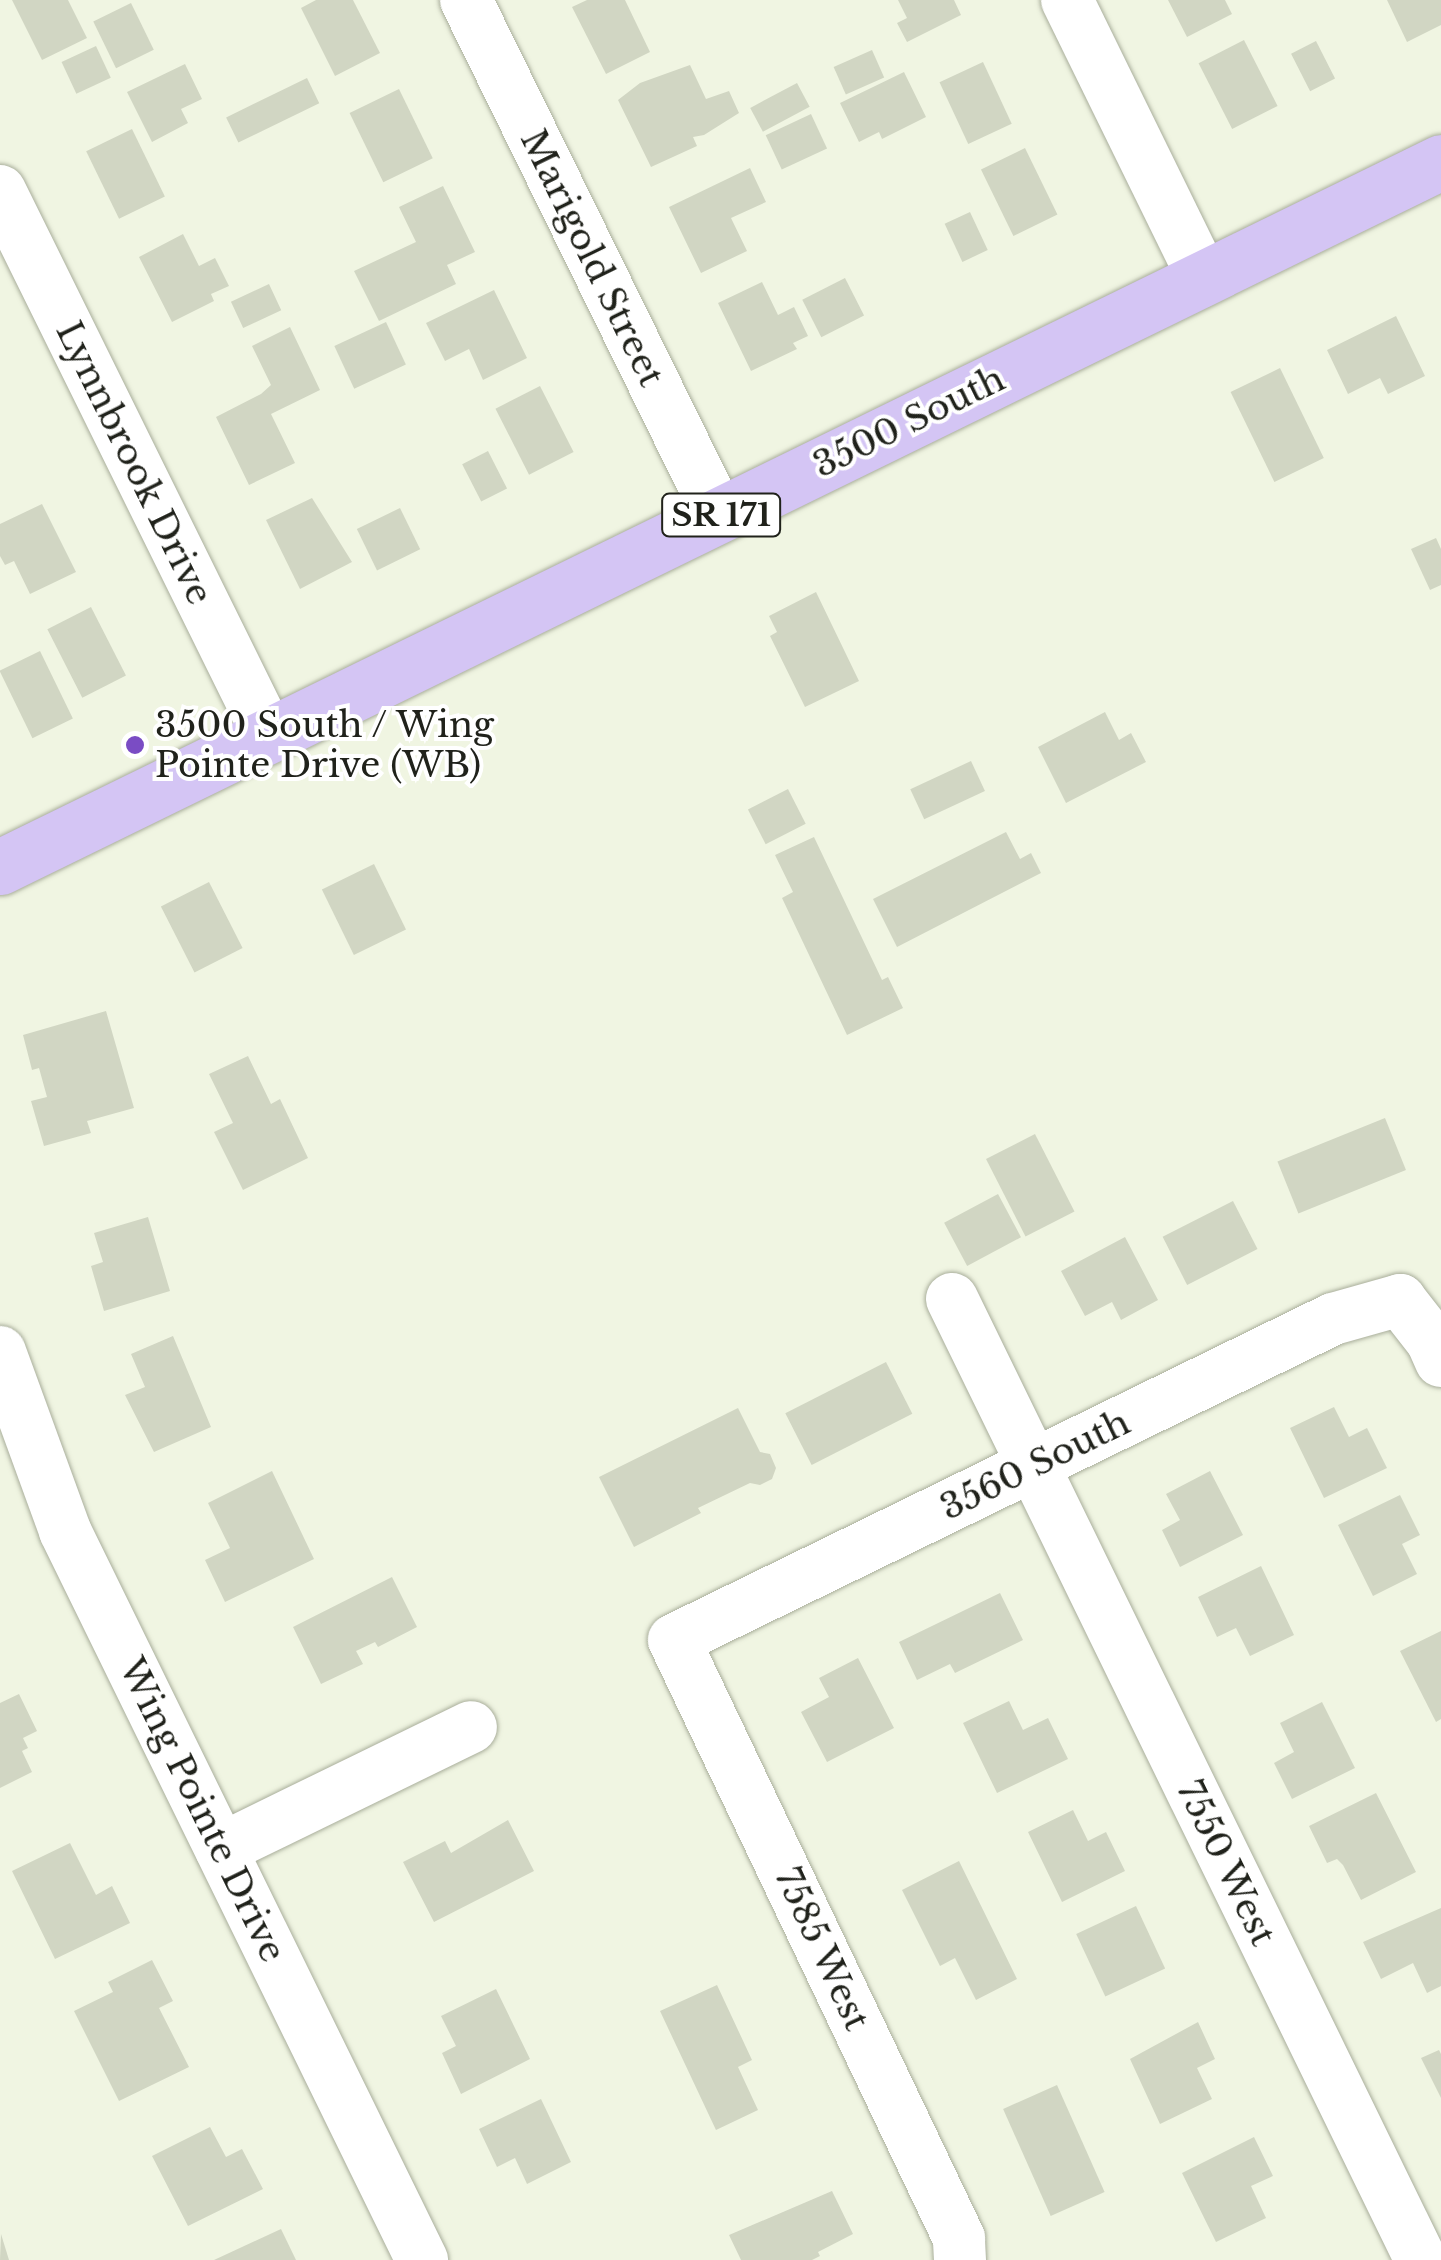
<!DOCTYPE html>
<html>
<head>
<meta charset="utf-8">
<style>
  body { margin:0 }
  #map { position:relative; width:1441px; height:2260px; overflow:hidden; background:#f0f5e2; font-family:"Libre Baskerville",serif }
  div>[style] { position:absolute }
  .building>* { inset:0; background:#d1d6c3; transform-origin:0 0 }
  .roads { filter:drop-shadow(0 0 2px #a9ae9b) drop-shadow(0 0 2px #a9ae9b) }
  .minor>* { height:52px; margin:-26px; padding:0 26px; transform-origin:26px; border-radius:26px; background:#fff }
  .major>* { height:55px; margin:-27.5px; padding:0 27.5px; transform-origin:27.5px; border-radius:27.5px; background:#d4c5f4 }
  .dots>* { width:28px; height:28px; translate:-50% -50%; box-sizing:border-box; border:5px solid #fff; border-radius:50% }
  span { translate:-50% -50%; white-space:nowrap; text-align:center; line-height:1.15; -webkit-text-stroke:8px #fff; paint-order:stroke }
  .shield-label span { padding:2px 8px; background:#fff; border:2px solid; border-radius:8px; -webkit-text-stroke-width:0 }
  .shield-label { font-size:32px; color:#20221b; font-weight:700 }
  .street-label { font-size:35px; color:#20221b }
  .poi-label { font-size:35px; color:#20221b }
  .left { translate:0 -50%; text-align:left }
</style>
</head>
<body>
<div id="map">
  <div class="building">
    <i style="clip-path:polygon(12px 0,68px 0,87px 38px,42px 60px)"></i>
    <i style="clip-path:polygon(316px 0,353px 0,380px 53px,335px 76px,301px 8px)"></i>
    <i style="clip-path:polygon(587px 0,625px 0,650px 52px,606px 74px,572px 7px)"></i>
    <i style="clip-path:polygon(898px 0,954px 0,961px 15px,907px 42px,897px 23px,907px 18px)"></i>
    <i style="clip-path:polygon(1168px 0,1225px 0,1232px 14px,1187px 37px)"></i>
    <i style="clip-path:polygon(1387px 0,1441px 0,1441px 25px,1407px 42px)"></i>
    <i style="left:131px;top:3px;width:52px;height:42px;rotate:64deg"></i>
    <i style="left:1244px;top:40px;width:74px;height:51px;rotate:63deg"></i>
    <i style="left:1316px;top:41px;width:42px;height:28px;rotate:63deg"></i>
    <i style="left:96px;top:46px;width:35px;height:38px;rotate:65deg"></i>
    <i style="left:872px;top:50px;width:30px;height:42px;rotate:66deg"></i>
    <i style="left:983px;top:62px;width:68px;height:48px;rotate:65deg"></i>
    <i style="clip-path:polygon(185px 64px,202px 99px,181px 109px,188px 123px,152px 142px,127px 92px)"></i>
    <i style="clip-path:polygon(690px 65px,706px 99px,729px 91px,739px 113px,704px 135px,693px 137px,697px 146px,651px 167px,618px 100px,640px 83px)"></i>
    <i style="clip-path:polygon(904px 72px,926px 117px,882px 139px,879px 132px,859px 142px,840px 103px)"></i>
    <i style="left:307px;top:78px;width:28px;height:90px;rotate:64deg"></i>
    <i style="left:797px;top:83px;width:27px;height:53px;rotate:62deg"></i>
    <i style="left:399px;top:89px;width:77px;height:55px;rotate:64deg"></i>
    <i style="left:811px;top:114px;width:38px;height:50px;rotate:65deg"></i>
    <i style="left:132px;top:129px;width:75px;height:51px;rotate:64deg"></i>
    <i style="left:1025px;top:148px;width:74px;height:49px;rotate:64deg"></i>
    <i style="clip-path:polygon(750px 168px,766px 202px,731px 218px,747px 251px,701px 273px,669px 207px)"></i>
    <i style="clip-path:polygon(443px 186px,475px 252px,447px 265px,456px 284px,379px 321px,354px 271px,416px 242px,399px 207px)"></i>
    <i style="left:970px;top:212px;width:42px;height:28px;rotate:65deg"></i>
    <i style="clip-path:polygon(183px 234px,199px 266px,215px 258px,229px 286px,211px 294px,214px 301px,172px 322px,139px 257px)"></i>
    <i style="left:845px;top:278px;width:42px;height:48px;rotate:63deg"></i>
    <i style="clip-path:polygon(762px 282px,778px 315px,794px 307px,808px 336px,793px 343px,797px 349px,751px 371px,718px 303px)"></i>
    <i style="left:269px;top:284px;width:29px;height:42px;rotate:65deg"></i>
    <i style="clip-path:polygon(494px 290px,527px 358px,483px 380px,469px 349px,445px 361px,426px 323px)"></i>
    <i style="clip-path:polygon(1396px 316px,1425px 376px,1388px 394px,1380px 378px,1348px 394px,1327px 350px)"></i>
    <i style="left:386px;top:322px;width:47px;height:57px;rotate:65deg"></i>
    <i style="clip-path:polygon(290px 327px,320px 390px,271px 414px,295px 463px,249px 485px,216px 417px,261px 394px,271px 385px,252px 346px)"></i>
    <i style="left:1280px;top:368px;width:100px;height:55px;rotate:64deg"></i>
    <i style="left:540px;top:386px;width:74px;height:50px;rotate:63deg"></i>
    <i style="left:488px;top:451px;width:42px;height:29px;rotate:63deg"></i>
    <i style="clip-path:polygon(312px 498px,352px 562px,300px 589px,266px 520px)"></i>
    <i style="clip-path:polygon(42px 504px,76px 572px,30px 594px,14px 561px,5px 565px,0 556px,0 524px)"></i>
    <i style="left:400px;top:508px;width:46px;height:48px;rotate:64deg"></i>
    <i style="clip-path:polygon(1436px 538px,1441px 549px,1441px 585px,1430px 590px,1411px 549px)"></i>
    <i style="clip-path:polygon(816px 592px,859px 681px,805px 707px,770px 636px,777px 632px,769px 616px)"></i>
    <i style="left:91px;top:607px;width:77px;height:49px;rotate:63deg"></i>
    <i style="left:40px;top:651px;width:75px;height:45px;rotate:64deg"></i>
    <i style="clip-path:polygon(1105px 712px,1119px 740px,1131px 733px,1146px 762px,1066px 803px,1038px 747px)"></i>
    <i style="left:971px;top:761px;width:33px;height:67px;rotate:65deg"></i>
    <i style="left:788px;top:789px;width:39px;height:45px;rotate:63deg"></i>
    <i style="clip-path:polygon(1006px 832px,1020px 859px,1031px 853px,1041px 873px,897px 947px,873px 899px)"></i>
    <i style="clip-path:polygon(814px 837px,882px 980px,888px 977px,903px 1008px,847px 1035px,782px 898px,793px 892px,775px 855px)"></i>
    <i style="left:374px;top:864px;width:73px;height:58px;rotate:64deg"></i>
    <i style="left:209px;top:882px;width:74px;height:54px;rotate:63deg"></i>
    <i style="clip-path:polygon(106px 1011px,134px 1108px,87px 1121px,91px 1133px,44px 1146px,31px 1101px,47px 1097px,39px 1068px,32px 1070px,23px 1035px)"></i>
    <i style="clip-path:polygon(248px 1056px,271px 1104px,280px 1099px,308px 1158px,243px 1190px,214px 1132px,233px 1123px,209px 1074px)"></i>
    <i style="left:1385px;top:1118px;width:56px;height:116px;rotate:68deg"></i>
    <i style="left:1035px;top:1134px;width:87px;height:55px;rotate:63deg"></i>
    <i style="left:998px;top:1194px;width:49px;height:61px;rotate:62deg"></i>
    <i style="left:1233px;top:1201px;width:54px;height:79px;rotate:63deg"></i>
    <i style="clip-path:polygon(148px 1217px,170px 1291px,104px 1311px,91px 1266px,103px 1262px,94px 1233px)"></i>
    <i style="clip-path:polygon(1125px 1237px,1158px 1300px,1121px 1320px,1112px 1302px,1085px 1316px,1061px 1271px)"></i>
    <i style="clip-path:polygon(173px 1336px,211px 1427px,154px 1452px,125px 1395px,145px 1387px,131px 1354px)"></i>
    <i style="left:886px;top:1362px;width:58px;height:113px;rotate:63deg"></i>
    <i style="clip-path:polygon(1334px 1407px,1349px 1437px,1367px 1428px,1387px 1468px,1324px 1498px,1290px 1428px)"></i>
    <i style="clip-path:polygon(738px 1408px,760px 1452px,770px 1454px,776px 1468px,772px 1479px,760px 1485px,750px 1483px,698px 1508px,701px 1513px,634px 1547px,599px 1477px)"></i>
    <i style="clip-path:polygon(272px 1471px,314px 1559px,225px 1602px,205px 1560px,230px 1548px,208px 1503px)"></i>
    <i style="clip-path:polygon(1210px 1471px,1243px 1535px,1180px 1567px,1162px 1530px,1180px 1520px,1166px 1494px)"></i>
    <i style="clip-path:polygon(1400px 1495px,1420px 1535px,1402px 1544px,1417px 1574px,1373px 1596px,1338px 1525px)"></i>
    <i style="clip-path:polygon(1261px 1566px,1294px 1635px,1250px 1656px,1236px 1628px,1217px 1637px,1198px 1597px)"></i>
    <i style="clip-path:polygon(392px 1577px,417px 1627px,378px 1647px,375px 1642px,356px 1651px,363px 1664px,321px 1684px,293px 1627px)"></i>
    <i style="clip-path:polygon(1000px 1593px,1023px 1640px,955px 1673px,950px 1664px,917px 1680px,899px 1642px)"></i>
    <i style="clip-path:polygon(1441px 1631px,1441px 1719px,1436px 1722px,1400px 1651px)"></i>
    <i style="clip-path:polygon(858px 1658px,894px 1728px,827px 1762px,801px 1712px,829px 1697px,819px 1678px)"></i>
    <i style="clip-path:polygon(19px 1694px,37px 1731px,23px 1738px,28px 1748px,22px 1751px,32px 1772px,0 1788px,0 1703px)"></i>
    <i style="clip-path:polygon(1009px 1701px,1023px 1730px,1048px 1718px,1068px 1759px,997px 1793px,963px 1723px)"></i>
    <i style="clip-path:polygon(1322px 1702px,1355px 1768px,1292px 1799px,1274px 1763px,1294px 1752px,1280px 1723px)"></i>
    <i style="clip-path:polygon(1376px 1793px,1416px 1872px,1361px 1900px,1343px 1865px,1337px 1859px,1327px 1863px,1309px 1826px)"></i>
    <i style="clip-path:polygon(1073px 1810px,1088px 1841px,1106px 1832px,1125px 1871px,1062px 1902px,1028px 1832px)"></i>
    <i style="clip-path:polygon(508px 1820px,534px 1871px,434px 1922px,403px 1862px,445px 1841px,451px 1853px)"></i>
    <i style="clip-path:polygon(70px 1843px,96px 1895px,112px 1886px,130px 1923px,55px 1959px,12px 1871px)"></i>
    <i style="clip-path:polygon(959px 1861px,1017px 1979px,976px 2000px,955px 1958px,940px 1966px,902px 1890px)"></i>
    <i style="left:1136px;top:1906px;width:69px;height:66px;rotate:65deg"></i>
    <i style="clip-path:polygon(1441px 1908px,1441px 1986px,1427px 1993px,1413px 1963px,1381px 1979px,1363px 1942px)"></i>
    <i style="clip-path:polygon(152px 1960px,173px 2001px,159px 2008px,189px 2067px,119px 2101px,74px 2011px,113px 1992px,108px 1982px)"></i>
    <i style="clip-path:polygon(717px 1985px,752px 2060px,738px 2067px,758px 2110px,716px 2130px,660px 2011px)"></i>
    <i style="clip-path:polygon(496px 1989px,530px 2059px,461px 2094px,442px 2053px,456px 2046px,441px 2016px)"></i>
    <i style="clip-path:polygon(1198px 2022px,1215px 2059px,1197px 2068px,1212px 2099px,1160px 2124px,1130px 2059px)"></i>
    <i style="clip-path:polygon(1439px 2050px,1441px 2054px,1441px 2098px,1421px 2058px)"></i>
    <i style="left:1057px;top:2085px;width:117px;height:59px;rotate:66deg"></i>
    <i style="clip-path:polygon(541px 2099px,571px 2162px,527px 2184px,515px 2158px,497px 2167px,479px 2129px)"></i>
    <i style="clip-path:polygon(210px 2127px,226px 2157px,242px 2149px,263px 2189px,188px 2226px,152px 2156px)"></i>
    <i style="clip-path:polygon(1254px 2137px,1273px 2176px,1251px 2186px,1266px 2218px,1216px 2242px,1182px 2173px)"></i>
    <i style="clip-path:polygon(832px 2191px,853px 2234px,818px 2252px,820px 2256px,812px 2260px,741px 2260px,729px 2235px)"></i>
    <i style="clip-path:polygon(281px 2229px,296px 2260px,214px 2260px)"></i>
    <i style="clip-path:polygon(1px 2234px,9px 2260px,0 2260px)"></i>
  </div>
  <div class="roads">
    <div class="minor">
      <i style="left:466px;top:0;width:575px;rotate:63.88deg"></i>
      <i style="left:1067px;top:0;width:309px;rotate:63.9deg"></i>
      <i style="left:0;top:191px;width:608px;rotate:63.73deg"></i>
      <i style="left:952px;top:1299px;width:1069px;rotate:63.99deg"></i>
      <i style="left:0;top:1352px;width:190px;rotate:70deg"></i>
      <i style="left:65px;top:1531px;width:812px;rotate:63.91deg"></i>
      <i style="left:221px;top:1849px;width:278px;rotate:-26deg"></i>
      <i style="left:960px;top:2260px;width:22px;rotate:-93deg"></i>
      <i style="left:959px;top:2238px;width:662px;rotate:-115.48deg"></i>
      <i style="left:674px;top:1640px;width:733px;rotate:-25.97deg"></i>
      <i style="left:1333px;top:1319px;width:70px;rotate:-15.8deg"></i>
      <i style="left:1400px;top:1300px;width:52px;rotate:52deg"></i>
      <i style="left:1432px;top:1341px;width:22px;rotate:66deg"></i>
    </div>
    <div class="major">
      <i style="left:0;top:867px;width:1604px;rotate:-26.07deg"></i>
    </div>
  </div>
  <div class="dots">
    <i style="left:135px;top:745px;background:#7a4cc4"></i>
  </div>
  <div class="shield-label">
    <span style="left:721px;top:515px">SR 171</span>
  </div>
  <div class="street-label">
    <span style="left:592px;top:258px;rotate:64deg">Marigold Street</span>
    <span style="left:909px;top:422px;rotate:-26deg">3500 South</span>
    <span style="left:134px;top:463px;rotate:64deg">Lynnbrook Drive</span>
    <span style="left:1035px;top:1465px;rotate:-26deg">3560 South</span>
    <span style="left:202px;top:1810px;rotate:64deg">Wing Pointe Drive</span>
    <span style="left:1226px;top:1863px;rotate:64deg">7550 West</span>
    <span style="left:822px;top:1949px;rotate:65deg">7585 West</span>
  </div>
  <div class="poi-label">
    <span class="left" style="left:155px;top:745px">3500 South / Wing<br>Pointe Drive (WB)</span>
  </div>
</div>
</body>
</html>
